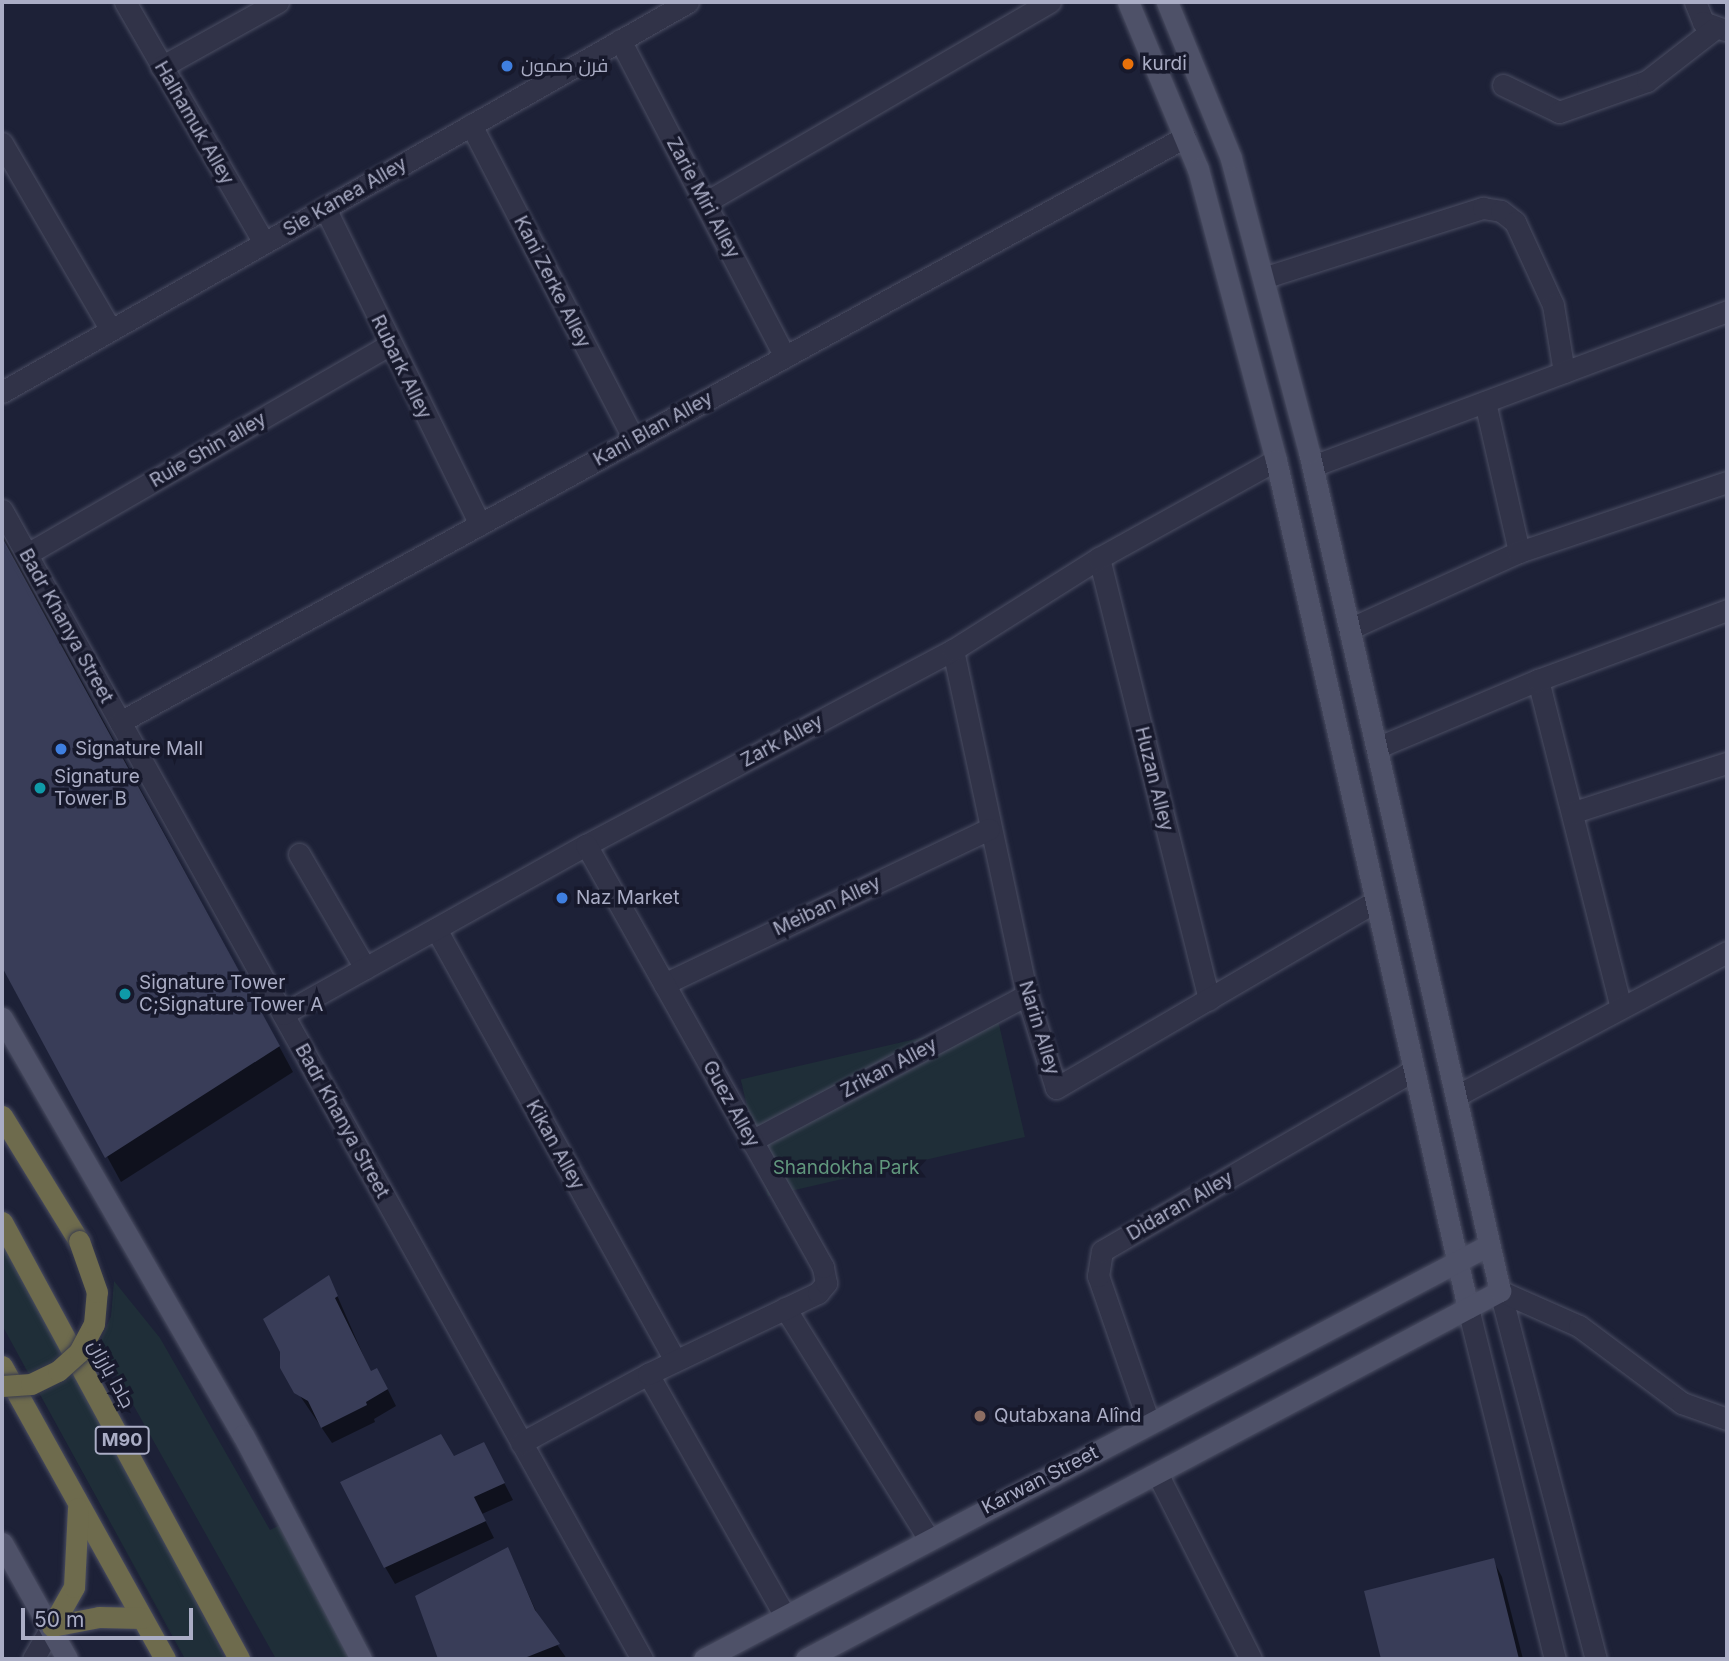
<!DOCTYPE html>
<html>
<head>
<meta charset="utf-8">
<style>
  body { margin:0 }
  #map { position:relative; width:1729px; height:1661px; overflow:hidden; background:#1d2137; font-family:Inter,Cairo,sans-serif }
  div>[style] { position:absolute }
  .green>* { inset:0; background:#1f2e38; transform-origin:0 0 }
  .shadow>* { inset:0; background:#0007 }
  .building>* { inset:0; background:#393d58 }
  .roads { filter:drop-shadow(0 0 2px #4b4e63) drop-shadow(0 0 2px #4b4e63) }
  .minor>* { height:21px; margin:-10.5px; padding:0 10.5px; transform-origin:10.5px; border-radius:10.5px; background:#313348 }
  .major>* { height:21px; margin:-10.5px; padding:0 10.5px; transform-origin:10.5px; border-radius:10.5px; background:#4e5168 }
  .highway>* { height:21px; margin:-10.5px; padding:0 10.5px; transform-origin:10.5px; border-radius:10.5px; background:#6e6b4d }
  .bridges { filter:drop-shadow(0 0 2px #383b4f) drop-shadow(0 0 2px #383b4f) }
  .highway-bridge>* { height:21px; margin:-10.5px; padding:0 10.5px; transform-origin:10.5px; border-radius:10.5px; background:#6e6b4d }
  .dots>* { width:19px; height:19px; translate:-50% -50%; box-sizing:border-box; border:4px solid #17192c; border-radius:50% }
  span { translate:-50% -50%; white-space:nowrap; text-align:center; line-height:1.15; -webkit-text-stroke:7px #17192c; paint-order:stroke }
  .shield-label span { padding:2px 5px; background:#17192c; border:2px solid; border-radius:5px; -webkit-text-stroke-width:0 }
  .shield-label { font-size:18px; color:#aaadc5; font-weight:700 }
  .poi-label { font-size:19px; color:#aaadc5 }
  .left { translate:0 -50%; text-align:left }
  .street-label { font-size:19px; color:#aaadc5 }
  .park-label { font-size:19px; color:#61977d }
  .frame { position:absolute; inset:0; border:4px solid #aaadc5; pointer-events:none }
  .scale { position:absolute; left:21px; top:1608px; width:172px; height:32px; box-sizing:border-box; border:4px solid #aaadc5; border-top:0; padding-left:9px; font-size:21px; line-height:24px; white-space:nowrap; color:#aaadc5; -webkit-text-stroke:5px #17192c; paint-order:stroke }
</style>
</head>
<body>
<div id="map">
  <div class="green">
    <i style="left:998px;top:1020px;width:120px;height:264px;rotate:77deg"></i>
    <i style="clip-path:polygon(2px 1243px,145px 1501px,225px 1659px,185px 1659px,2px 1325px)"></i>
    <i style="clip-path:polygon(114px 1281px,160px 1338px,270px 1530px,282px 1524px,355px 1659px,276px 1659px,99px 1344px,111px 1316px)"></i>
  </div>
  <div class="shadow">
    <i style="clip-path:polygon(2px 533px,293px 1072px,121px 1182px,2px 964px)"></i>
    <i style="clip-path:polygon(329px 1277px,371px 1373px,386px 1386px,396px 1406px,374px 1419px,375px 1422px,332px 1443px,281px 1368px)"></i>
    <i style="clip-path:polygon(454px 1458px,493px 1461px,513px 1500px,482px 1514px,494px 1538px,395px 1584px,385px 1567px)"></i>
    <i style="clip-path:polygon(508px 1549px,540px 1620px,567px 1659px,440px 1659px,438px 1656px)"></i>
    <i style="clip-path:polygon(1493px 1560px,1502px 1577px,1523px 1659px,1383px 1659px,1366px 1592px)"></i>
  </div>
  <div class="building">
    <i style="clip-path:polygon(2px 537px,280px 1046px,105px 1158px,2px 967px)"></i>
    <i style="clip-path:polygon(329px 1275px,338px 1296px,335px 1298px,371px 1371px,377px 1368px,388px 1389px,366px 1402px,367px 1405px,321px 1428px,308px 1401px,294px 1393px,280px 1368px,280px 1352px,263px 1319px)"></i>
    <i style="clip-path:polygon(441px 1434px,454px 1456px,484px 1442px,505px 1483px,474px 1497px,486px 1521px,384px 1568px,340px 1482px)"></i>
    <i style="clip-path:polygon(508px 1547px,535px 1610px,560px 1644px,522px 1659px,438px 1659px,415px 1596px)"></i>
    <i style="clip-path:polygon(1494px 1558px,1519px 1659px,1381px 1659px,1364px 1591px)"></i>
  </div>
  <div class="roads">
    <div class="minor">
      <i style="left:125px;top:2px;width:278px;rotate:60deg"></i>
      <i style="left:1695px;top:2px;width:22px;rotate:68deg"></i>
      <i style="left:1703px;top:22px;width:23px;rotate:20deg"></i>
      <i style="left:620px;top:40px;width:357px;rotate:62.5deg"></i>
      <i style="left:161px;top:67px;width:134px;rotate:-29.1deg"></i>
      <i style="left:1503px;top:85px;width:62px;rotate:25.7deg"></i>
      <i style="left:1559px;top:112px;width:93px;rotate:-19.4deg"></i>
      <i style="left:1647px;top:81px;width:85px;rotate:-37.8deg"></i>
      <i style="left:471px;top:125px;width:355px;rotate:62.6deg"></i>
      <i style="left:2px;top:143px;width:216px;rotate:59.8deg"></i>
      <i style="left:706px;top:202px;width:398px;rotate:-30.2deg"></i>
      <i style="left:325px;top:208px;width:352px;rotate:63.9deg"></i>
      <i style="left:1263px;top:278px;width:231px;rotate:-17.7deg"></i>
      <i style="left:1483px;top:208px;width:18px;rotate:9deg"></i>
      <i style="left:1501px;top:211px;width:18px;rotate:38deg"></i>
      <i style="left:1515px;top:222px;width:91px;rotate:65.4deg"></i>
      <i style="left:1553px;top:305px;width:68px;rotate:80.7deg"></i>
      <i style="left:2px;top:392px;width:789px;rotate:-29.62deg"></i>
      <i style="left:1485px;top:402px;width:154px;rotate:77.2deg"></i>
      <i style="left:1313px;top:466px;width:442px;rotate:-20.5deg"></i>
      <i style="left:2px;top:510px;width:1315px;rotate:60.88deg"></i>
      <i style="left:27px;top:554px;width:418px;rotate:-30deg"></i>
      <i style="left:1099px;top:558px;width:455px;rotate:76deg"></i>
      <i style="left:1349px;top:629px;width:187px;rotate:-24.4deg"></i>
      <i style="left:1519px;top:552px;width:219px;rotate:-18.6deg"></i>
      <i style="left:953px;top:650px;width:353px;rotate:77.9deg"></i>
      <i style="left:1027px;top:995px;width:97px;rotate:72.7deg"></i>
      <i style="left:1056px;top:1088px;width:368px;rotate:-30.3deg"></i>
      <i style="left:1538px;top:680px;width:335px;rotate:75.8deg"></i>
      <i style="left:120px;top:722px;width:1215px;rotate:-28.78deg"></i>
      <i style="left:1376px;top:748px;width:176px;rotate:-22.8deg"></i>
      <i style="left:1538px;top:680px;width:202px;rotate:-20.3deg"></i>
      <i style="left:1574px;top:812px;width:161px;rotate:-17.8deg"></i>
      <i style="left:299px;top:854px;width:132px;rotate:59.9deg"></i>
      <i style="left:436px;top:929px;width:493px;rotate:61deg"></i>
      <i style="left:664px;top:984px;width:360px;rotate:-25.5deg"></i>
      <i style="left:283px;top:1014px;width:347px;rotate:-29.2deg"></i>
      <i style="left:586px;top:845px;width:416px;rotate:-28deg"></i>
      <i style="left:953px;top:650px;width:173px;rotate:-32.2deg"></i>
      <i style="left:1099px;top:558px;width:202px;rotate:-29deg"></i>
      <i style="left:1456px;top:1096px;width:307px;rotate:-28deg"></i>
      <i style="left:751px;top:1141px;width:312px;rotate:-27.9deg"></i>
      <i style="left:1500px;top:1291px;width:380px;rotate:75.4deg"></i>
      <i style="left:1500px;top:1291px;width:86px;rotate:23.9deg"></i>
      <i style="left:1579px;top:1326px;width:129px;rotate:36.8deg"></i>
      <i style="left:1682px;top:1403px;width:48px;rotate:19.6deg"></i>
      <i style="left:785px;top:1308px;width:271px;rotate:58.1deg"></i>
      <i style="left:1468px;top:1308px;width:362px;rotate:76.1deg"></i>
      <i style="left:648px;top:1374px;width:278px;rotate:60.5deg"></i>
      <i style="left:1149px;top:1423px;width:156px;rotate:-109.1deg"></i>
      <i style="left:1098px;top:1276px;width:25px;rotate:-81deg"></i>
      <i style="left:1102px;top:1251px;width:359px;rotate:-30.1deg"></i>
      <i style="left:521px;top:1443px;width:145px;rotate:-28.5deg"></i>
      <i style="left:648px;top:1374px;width:188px;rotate:-25.5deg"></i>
      <i style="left:818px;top:1293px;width:13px;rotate:-51deg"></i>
      <i style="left:826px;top:1283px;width:16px;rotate:-101deg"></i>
      <i style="left:823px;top:1267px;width:484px;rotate:-119.3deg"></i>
      <i style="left:1157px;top:1473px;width:208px;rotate:63.2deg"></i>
      <i style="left:33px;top:1659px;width:38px;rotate:-60deg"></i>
    </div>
    <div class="major">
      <i style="left:1128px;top:2px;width:181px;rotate:67.3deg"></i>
      <i style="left:1198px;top:169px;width:301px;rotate:75deg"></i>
      <i style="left:1276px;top:460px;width:869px;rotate:77.24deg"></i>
      <i style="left:2px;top:1018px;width:482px;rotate:60deg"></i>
      <i style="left:243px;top:1435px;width:253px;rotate:62.2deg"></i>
      <i style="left:2px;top:1543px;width:133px;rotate:60.7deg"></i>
      <i style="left:704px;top:1659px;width:887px;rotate:-27.81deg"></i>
      <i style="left:806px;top:1659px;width:786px;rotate:-27.94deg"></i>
      <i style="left:1500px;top:1291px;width:860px;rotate:-102.82deg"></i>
      <i style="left:1309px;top:452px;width:304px;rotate:-104.9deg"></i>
      <i style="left:1231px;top:158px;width:169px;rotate:-112.3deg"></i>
    </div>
    <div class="highway">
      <i style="left:2px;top:1116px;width:147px;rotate:58.4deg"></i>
      <i style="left:2px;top:1222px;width:497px;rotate:61.5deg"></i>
      <i style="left:2px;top:1366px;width:335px;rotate:60.9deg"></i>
      <i style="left:52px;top:1626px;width:45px;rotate:-60.6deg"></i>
      <i style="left:74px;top:1587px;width:79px;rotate:-87.1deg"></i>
      <i style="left:52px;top:1626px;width:48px;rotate:-10.8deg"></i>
      <i style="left:99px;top:1617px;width:43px;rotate:1.3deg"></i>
    </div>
  </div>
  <div class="bridges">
    <div class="highway-bridge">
      <i style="left:2px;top:1386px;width:29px;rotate:-4deg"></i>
      <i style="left:31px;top:1384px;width:30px;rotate:-26deg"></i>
      <i style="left:58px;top:1371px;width:28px;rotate:-42deg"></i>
      <i style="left:79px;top:1352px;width:32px;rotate:-62deg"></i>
      <i style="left:94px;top:1324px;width:32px;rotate:-85deg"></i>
      <i style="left:97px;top:1292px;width:54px;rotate:-109.4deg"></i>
    </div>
  </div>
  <div class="dots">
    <i style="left:1128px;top:64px;background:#e8710a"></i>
    <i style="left:507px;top:66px;background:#3f7fe0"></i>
    <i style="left:61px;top:749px;background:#3f7fe0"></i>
    <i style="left:40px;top:788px;background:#0f9aa8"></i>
    <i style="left:562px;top:898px;background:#3f7fe0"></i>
    <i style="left:125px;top:994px;background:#0f9aa8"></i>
    <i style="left:980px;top:1416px;background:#8d6e63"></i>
  </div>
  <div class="shield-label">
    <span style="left:122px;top:1440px">M90</span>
  </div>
  <div class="poi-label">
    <span class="left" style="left:1142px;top:64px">kurdi</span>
    <span class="left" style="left:521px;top:66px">فرن صمون</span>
    <span class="left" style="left:75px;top:749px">Signature Mall</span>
    <span class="left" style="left:54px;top:788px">Signature<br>Tower B</span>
    <span class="left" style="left:576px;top:898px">Naz Market</span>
    <span class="left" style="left:139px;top:994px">Signature Tower<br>C;Signature Tower A</span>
    <span class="left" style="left:994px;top:1416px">Qutabxana Alînd</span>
  </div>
  <div class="street-label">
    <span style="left:194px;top:123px;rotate:60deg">Halhamuk Alley</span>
    <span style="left:345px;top:197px;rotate:-30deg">Sie Kanea Alley</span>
    <span style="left:703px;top:198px;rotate:62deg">Zarie Miri Alley</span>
    <span style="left:552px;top:282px;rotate:63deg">Kani Zerke Alley</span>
    <span style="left:401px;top:367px;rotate:64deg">Rubark Alley</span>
    <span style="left:653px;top:429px;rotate:-29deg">Kani Blan Alley</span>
    <span style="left:208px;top:450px;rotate:-30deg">Ruie Shin alley</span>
    <span style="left:66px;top:626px;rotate:61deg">Badr Khanya Street</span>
    <span style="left:782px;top:741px;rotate:-28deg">Zark Alley</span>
    <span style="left:1154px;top:779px;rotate:76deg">Huzan Alley</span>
    <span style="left:827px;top:906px;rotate:-25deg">Meiban Alley</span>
    <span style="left:1039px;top:1028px;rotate:73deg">Narin Alley</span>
    <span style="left:889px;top:1068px;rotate:-28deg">Zrikan Alley</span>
    <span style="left:731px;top:1104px;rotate:61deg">Guez Alley</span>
    <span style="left:342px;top:1121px;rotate:61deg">Badr Khanya Street</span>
    <span style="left:555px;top:1145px;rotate:61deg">Kikan Alley</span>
    <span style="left:1180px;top:1206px;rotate:-30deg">Didaran Alley</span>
    <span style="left:111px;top:1374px;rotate:61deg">جادا بارزان</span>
    <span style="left:1040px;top:1480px;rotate:-27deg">Karwan Street</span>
  </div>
  <div class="park-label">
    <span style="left:846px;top:1168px">Shandokha Park</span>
  </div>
  <div class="frame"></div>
  <div class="scale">50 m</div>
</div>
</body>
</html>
